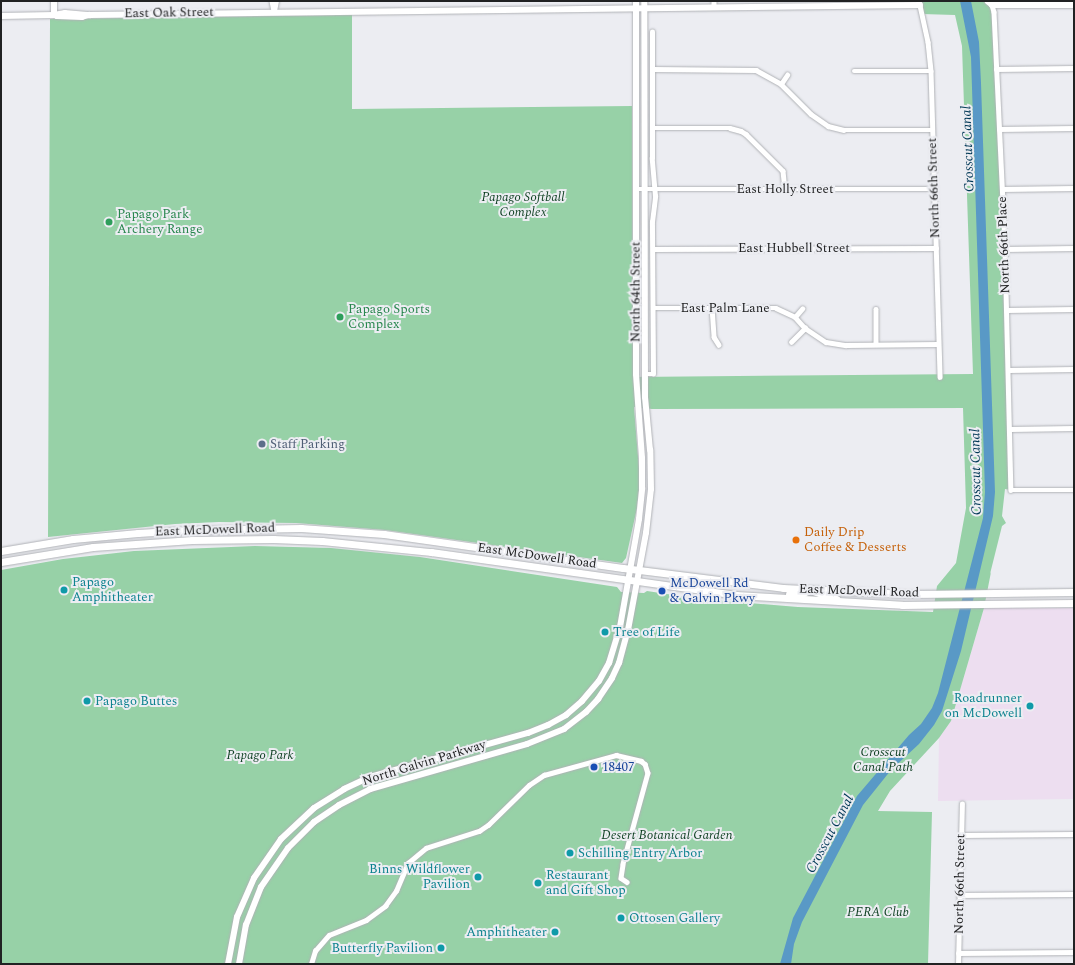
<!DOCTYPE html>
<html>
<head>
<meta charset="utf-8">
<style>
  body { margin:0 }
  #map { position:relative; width:1075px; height:965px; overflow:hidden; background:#ecedf2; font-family:Spectral,serif }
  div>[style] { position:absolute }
  .commercial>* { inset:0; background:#eddef0 }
  .green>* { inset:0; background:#97d1a7 }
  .water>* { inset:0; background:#5999c6 }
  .roads { filter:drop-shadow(0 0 1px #b0b2b6) drop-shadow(0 0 1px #b0b2b6) }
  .minor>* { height:4.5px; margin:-2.25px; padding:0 2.25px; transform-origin:2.25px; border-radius:2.25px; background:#fff }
  .tertiary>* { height:5.5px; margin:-2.75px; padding:0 2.75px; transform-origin:2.75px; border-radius:2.75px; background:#fff }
  .secondary>* { height:6px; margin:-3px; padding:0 3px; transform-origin:3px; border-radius:3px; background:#fff }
  .primary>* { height:7px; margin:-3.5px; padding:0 3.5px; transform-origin:3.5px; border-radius:3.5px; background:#fff }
  .dots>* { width:11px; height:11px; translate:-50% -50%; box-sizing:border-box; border:2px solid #ecedf2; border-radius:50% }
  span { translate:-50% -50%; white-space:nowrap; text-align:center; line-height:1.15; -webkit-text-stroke:4px #ecedf2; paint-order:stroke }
  .street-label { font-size:13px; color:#212223 }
  .park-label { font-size:13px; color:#0d3f21; font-style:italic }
  .leisure-label { font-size:13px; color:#27864d }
  .left { translate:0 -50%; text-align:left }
  .service-label { font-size:13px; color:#4e5e75 }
  .food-label { font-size:13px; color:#c56008 }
  .culture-label { font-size:13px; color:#0d838f }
  .right { translate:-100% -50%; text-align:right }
  .transit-label { font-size:13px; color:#164399 }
  .water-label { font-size:14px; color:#013856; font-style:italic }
  .frame { position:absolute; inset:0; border:2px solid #212223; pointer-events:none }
</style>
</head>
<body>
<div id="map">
  <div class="commercial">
    <i style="clip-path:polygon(984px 608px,1074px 608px,1074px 799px,938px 801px,939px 738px,951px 721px)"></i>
  </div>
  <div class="green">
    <i style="clip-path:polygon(919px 1px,987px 1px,992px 5px,999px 129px,1011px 490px,1005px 489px,1002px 516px,1006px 523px,1002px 526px,990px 574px,991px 572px,984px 608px,951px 721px,939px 738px,890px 791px,878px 811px,932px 812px,928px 964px,1px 964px,1px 570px,63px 559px,134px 551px,255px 546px,331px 548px,420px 557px,617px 587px,621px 592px,644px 593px,647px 591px,700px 599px,798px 607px,933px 612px,937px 586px,956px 563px,966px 508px,963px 408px,652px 409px,634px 407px,640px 481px,637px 508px,626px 558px,622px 563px,385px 530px,296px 523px,219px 522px,175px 524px,48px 537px,50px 19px,352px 15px,352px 109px,632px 106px,633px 377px,973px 374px,962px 46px,955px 15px,922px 14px)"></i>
  </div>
  <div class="water">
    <i style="clip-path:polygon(960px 1px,971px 1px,979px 42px,981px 83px,995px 492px,993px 516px,961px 651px,942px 711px,934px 725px,919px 744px,891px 770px,863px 805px,802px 922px,794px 944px,791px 964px,780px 964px,793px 918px,857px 796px,909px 735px,921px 724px,932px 708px,938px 693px,983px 518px,985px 492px,971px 57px)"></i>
  </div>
  <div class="roads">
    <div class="minor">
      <i style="left:272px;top:1px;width:10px;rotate:79deg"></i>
      <i style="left:714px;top:1px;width:6px;rotate:90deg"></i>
      <i style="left:919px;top:1px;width:42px;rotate:77.6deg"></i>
      <i style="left:928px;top:42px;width:29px;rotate:84deg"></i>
      <i style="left:931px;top:71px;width:306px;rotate:88.3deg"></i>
      <i style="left:987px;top:1px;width:6px;rotate:39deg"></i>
      <i style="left:992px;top:5px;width:7px;rotate:74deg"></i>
      <i style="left:994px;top:12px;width:237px;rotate:87.3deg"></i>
      <i style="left:1005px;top:249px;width:241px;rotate:88.6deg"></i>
      <i style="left:1011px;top:490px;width:63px"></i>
      <i style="left:274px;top:11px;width:10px;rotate:-79deg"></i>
      <i style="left:652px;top:69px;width:104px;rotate:0.6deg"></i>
      <i style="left:756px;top:70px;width:29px;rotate:29deg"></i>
      <i style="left:781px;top:84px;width:42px;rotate:45deg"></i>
      <i style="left:811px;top:114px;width:21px;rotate:35deg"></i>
      <i style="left:828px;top:126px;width:16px;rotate:14deg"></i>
      <i style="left:844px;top:130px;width:88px"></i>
      <i style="left:996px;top:69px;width:78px;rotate:-0.7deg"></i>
      <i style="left:854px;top:71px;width:77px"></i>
      <i style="left:781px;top:84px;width:11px;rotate:-56deg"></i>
      <i style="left:652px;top:128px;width:78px"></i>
      <i style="left:730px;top:128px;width:11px;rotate:15deg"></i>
      <i style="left:741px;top:131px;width:6px;rotate:31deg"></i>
      <i style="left:746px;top:134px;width:52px;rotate:45deg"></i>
      <i style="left:783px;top:171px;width:18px;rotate:84deg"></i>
      <i style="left:999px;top:129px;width:75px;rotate:-0.8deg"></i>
      <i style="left:636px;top:189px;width:298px"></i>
      <i style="left:1002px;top:189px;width:72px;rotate:-0.8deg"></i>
      <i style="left:653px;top:249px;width:283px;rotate:-0.2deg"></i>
      <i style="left:1005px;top:249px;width:69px;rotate:-0.8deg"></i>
      <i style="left:712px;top:307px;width:30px;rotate:86deg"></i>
      <i style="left:714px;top:337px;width:9px;rotate:58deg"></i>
      <i style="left:653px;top:308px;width:123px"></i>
      <i style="left:776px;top:308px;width:21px;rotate:25deg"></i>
      <i style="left:795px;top:317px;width:15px;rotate:48deg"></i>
      <i style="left:805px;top:328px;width:25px;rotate:34deg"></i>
      <i style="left:826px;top:342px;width:20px;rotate:9deg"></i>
      <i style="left:846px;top:345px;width:92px;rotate:-0.6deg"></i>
      <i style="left:876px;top:309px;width:35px;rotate:90deg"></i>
      <i style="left:1007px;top:310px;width:67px;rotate:-0.9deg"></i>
      <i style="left:795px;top:317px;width:11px;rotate:-49deg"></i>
      <i style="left:791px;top:342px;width:20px;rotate:-45deg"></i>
      <i style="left:1009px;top:370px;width:65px;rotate:-0.9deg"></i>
      <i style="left:645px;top:374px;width:8px"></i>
      <i style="left:653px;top:374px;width:152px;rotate:-90.4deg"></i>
      <i style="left:652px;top:222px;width:26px;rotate:-83deg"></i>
      <i style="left:655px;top:196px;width:38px;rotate:-95deg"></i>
      <i style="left:652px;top:158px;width:126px;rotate:-90deg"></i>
      <i style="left:1010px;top:429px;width:64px;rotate:-0.9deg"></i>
      <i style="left:961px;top:835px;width:113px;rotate:-0.5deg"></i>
      <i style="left:623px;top:865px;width:13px;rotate:99deg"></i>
      <i style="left:621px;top:878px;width:7px;rotate:34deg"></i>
      <i style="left:959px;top:895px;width:115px;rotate:-0.5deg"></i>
      <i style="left:958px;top:953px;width:116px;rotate:-0.5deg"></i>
      <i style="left:311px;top:964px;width:14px;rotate:-73deg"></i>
      <i style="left:315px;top:951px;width:21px;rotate:-49deg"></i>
      <i style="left:329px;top:935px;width:40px;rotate:-22deg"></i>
      <i style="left:366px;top:920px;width:24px;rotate:-36deg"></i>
      <i style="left:385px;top:906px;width:19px;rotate:-54deg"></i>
      <i style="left:396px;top:891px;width:30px;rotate:-67deg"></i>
      <i style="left:408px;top:863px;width:23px;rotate:-40deg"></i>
      <i style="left:426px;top:848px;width:56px;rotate:-17.8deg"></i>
      <i style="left:479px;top:831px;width:11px;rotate:-34deg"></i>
      <i style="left:488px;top:825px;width:57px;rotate:-44.3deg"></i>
      <i style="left:529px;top:785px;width:18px;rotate:-34deg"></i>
      <i style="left:544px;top:775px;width:75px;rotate:-15.5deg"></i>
      <i style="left:616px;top:755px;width:26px;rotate:13deg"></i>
      <i style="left:641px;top:761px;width:5px;rotate:37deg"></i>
      <i style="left:645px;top:764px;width:9px;rotate:72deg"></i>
      <i style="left:648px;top:773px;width:94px;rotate:105.4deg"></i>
      <i style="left:958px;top:964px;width:160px;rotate:-88.6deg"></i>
    </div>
    <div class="tertiary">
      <i style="left:992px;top:5px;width:82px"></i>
      <i style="left:54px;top:15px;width:14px;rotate:-90deg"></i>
      <i style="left:1px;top:16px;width:53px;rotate:-1.1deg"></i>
      <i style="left:54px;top:15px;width:11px;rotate:-10deg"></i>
      <i style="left:65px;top:13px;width:25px;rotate:5deg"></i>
      <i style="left:90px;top:15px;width:830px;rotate:-0.69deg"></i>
      <i style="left:57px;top:16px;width:25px;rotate:2deg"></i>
      <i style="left:82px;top:17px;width:7px;rotate:-16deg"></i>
    </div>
    <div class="secondary">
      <i style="left:228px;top:964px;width:48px;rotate:-79.2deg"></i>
      <i style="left:237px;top:917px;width:43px;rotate:-66.4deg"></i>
      <i style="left:254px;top:878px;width:47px;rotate:-55.3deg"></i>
      <i style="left:281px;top:839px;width:45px;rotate:-43.2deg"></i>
      <i style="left:314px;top:808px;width:36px;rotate:-32deg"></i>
      <i style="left:344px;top:789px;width:29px;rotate:-25deg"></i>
      <i style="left:370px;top:777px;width:164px;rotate:-15.6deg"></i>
      <i style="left:528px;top:733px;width:22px;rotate:-22deg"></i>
      <i style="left:548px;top:725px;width:21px;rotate:-29deg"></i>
      <i style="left:566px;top:715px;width:21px;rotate:-41deg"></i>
      <i style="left:582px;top:701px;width:26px;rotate:-50deg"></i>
      <i style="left:599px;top:681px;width:21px;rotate:-61deg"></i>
      <i style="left:609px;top:663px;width:38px;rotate:-73deg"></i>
      <i style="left:620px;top:627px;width:110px;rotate:-80deg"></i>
      <i style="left:639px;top:519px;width:31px;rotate:-84deg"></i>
      <i style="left:642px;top:488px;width:30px;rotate:-90deg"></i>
      <i style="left:642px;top:458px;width:84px;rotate:-94.1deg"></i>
      <i style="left:636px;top:374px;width:373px;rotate:-90deg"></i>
      <i style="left:239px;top:964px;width:40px;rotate:-80deg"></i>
      <i style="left:246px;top:925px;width:41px;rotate:-68.5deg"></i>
      <i style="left:261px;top:887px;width:47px;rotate:-55.3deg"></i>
      <i style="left:288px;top:848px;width:37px;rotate:-45deg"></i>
      <i style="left:314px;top:822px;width:30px;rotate:-34deg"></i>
      <i style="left:339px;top:805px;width:35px;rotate:-27deg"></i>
      <i style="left:370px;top:789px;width:163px;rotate:-16deg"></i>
      <i style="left:527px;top:744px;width:40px;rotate:-22deg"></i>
      <i style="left:564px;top:729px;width:28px;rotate:-38deg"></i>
      <i style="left:586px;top:712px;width:18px;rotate:-47deg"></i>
      <i style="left:598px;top:699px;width:25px;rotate:-56deg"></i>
      <i style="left:612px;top:678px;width:17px;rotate:-65deg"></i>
      <i style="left:619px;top:663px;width:34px;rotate:-75deg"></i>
      <i style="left:628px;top:630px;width:99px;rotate:-79.5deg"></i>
      <i style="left:646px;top:533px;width:44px;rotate:-83.5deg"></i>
      <i style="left:651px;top:489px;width:39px;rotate:-91deg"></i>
      <i style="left:650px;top:450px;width:53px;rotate:-95.4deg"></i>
      <i style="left:645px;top:397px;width:396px;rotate:-90.1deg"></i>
    </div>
    <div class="primary">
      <i style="left:1px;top:551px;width:73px;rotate:-9.5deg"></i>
      <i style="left:73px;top:539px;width:65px;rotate:-5.3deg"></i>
      <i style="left:138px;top:533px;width:49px;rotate:-3.5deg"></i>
      <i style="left:187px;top:530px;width:114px;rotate:-1deg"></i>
      <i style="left:301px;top:528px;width:83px;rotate:4.1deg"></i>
      <i style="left:384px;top:534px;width:241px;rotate:8.1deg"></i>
      <i style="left:623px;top:568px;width:161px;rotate:7.1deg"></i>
      <i style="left:783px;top:588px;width:125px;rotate:2.7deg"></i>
      <i style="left:908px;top:594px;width:166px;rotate:-0.7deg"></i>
      <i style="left:1px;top:562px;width:93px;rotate:-9.3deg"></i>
      <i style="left:93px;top:547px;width:99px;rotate:-4deg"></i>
      <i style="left:192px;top:540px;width:81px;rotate:-0.7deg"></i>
      <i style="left:273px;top:539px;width:49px;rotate:2.3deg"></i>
      <i style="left:322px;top:541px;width:110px;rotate:5.8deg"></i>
      <i style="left:431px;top:552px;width:308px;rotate:8deg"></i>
      <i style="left:736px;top:595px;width:166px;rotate:3.4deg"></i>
      <i style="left:902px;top:605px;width:172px;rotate:-0.7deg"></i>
      <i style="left:789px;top:594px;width:9px;rotate:6deg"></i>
      <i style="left:798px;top:595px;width:13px;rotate:-23deg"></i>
      <i style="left:810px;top:590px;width:28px;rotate:19deg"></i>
    </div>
  </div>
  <div class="dots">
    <i style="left:109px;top:222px;background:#2e9e5b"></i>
    <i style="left:340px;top:317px;background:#2e9e5b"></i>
    <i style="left:262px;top:444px;background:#5c6f8a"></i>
    <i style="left:796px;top:540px;background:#e8710a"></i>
    <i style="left:64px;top:590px;background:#0f9aa8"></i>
    <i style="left:662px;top:591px;background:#1a4fb4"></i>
    <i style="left:605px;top:632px;background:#0f9aa8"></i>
    <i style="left:87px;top:701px;background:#0f9aa8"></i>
    <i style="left:1030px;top:706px;background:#0f9aa8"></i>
    <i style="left:594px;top:767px;background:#1a4fb4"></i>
    <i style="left:570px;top:853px;background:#0f9aa8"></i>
    <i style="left:478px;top:877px;background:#0f9aa8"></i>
    <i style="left:538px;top:883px;background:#0f9aa8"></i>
    <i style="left:621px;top:918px;background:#0f9aa8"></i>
    <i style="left:555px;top:932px;background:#0f9aa8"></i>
    <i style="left:441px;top:948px;background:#0f9aa8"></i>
  </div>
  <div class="street-label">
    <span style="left:169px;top:13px;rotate:-1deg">East Oak Street</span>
    <span style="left:934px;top:188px;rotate:-92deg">North 66th Street</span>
    <span style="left:785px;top:189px">East Holly Street</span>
    <span style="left:1004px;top:245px;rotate:-92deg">North 66th Place</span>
    <span style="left:794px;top:248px">East Hubbell Street</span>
    <span style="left:636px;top:292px;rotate:-90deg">North 64th Street</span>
    <span style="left:725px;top:308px">East Palm Lane</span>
    <span style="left:215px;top:530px;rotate:-2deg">East McDowell Road</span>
    <span style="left:537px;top:556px;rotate:8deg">East McDowell Road</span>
    <span style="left:859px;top:591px;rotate:2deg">East McDowell Road</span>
    <span style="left:424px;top:763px;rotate:-17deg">North Galvin Parkway</span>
    <span style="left:960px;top:884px;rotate:-89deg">North 66th Street</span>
  </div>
  <div class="park-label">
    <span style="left:523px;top:205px">Papago Softball<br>Complex</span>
    <span style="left:883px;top:760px">Crosscut<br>Canal Path</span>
    <span style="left:260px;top:755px">Papago Park</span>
    <span style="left:667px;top:835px">Desert Botanical Garden</span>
    <span style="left:878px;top:912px">PERA Club</span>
  </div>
  <div class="leisure-label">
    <span class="left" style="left:117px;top:222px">Papago Park<br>Archery Range</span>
    <span class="left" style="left:348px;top:317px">Papago Sports<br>Complex</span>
  </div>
  <div class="service-label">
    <span class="left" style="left:270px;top:444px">Staff Parking</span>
  </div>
  <div class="food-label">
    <span class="left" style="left:804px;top:540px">Daily Drip<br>Coffee &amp; Desserts</span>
  </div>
  <div class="culture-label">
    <span class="left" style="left:72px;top:590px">Papago<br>Amphitheater</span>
    <span class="left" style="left:613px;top:632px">Tree of Life</span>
    <span class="right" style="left:1022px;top:706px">Roadrunner<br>on McDowell</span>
    <span class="left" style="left:95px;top:701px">Papago Buttes</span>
    <span class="left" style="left:578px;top:853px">Schilling Entry Arbor</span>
    <span class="right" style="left:470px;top:877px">Binns Wildflower<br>Pavilion</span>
    <span class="left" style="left:546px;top:883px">Restaurant<br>and Gift Shop</span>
    <span class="left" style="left:629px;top:918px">Ottosen Gallery</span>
    <span class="right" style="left:547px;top:932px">Amphitheater</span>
    <span class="right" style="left:433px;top:948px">Butterfly Pavilion</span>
  </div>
  <div class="transit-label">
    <span class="left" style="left:670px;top:591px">McDowell Rd<br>&amp; Galvin Pkwy</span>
    <span class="left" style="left:602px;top:767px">18407</span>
  </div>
  <div class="water-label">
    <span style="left:968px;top:149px;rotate:-92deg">Crosscut Canal</span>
    <span style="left:976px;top:472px;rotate:-91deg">Crosscut Canal</span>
    <span style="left:830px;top:834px;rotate:-62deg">Crosscut Canal</span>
  </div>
  <div class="frame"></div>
</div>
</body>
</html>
